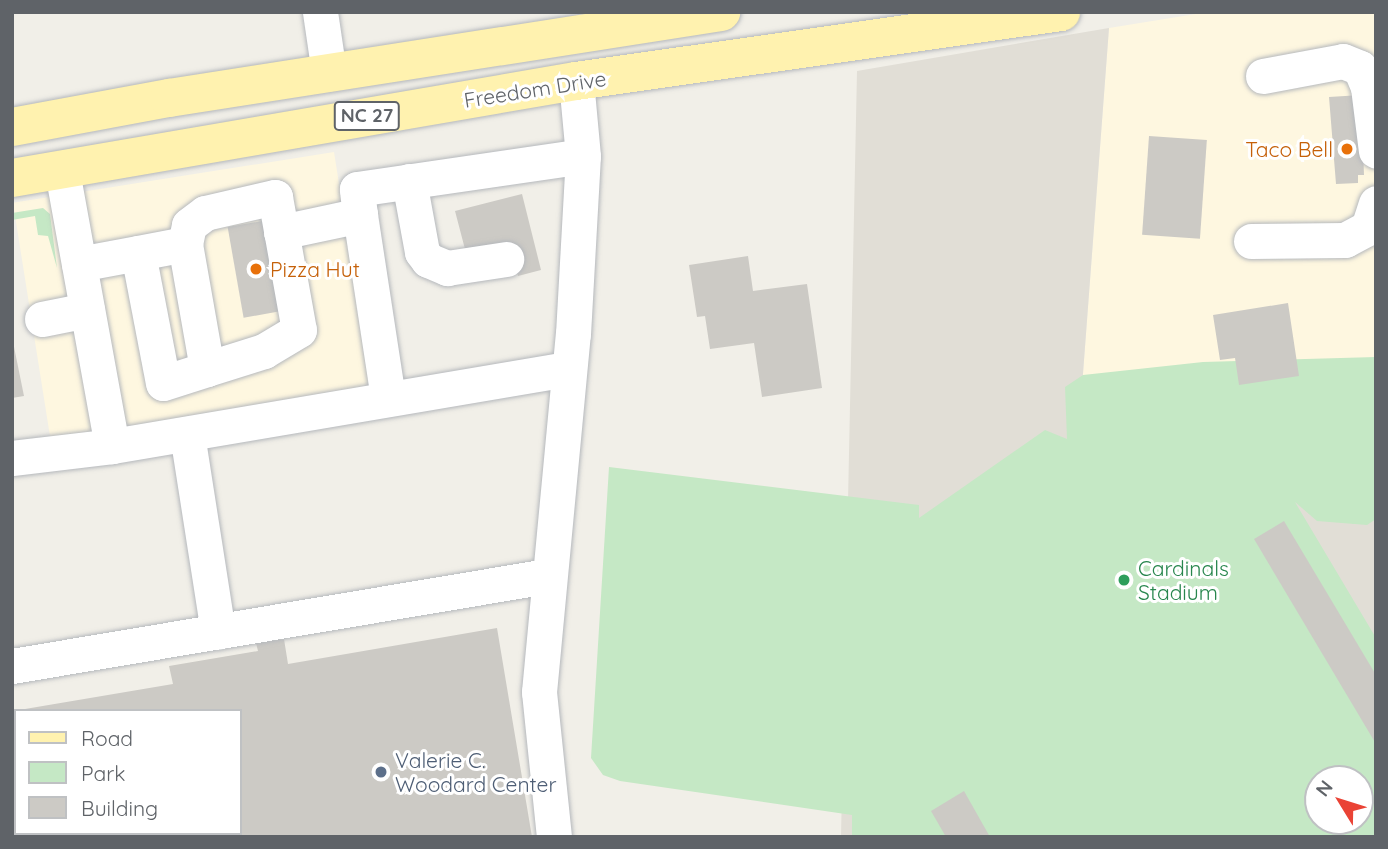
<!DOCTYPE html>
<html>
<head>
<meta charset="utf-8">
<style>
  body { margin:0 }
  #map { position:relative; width:1388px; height:849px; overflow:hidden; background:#f1efe8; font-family:Quicksand,sans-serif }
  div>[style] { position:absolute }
  .commercial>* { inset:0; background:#fef7e0; transform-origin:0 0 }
  .education>* { inset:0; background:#e1ded6 }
  .green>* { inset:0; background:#c5e8c5 }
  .building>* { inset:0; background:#cccac5; transform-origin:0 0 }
  .roads { filter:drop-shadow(0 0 2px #b5b8bc) drop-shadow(0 0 2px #b5b8bc) }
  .minor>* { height:35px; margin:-17.5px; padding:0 17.5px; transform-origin:17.5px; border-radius:17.5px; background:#fff }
  .major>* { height:38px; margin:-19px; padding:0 19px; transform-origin:19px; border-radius:19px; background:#fff2af }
  .dots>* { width:19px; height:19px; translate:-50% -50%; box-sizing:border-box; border:4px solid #fff; border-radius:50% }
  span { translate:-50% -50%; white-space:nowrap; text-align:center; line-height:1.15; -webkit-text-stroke:6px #fff; paint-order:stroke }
  .shield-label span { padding:2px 5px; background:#fff; border:2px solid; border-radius:5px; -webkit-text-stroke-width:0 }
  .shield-label { font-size:19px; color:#5f6368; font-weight:700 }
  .street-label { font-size:21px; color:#5f6368 }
  .food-label { font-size:21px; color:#c56008 }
  .right { translate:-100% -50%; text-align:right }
  .left { translate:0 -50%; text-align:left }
  .leisure-label { font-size:21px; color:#27864d }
  .service-label { font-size:21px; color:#4e5e75 }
  .frame { position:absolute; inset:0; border:14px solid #5f6368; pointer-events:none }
  .legend { position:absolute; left:14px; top:709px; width:228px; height:126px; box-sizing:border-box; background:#fff; border:2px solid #bfc1c3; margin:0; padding:9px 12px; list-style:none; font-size:21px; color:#5f6368 }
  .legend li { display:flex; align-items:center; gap:14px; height:35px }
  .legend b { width:35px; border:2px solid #bfc1c3 }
  .north { position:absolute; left:1304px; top:765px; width:70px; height:70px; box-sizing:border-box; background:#fff; border:2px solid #bfc1c3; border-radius:50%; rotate:308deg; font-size:19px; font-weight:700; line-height:28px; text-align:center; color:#5f6368 }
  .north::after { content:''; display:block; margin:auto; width:24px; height:32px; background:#ea4335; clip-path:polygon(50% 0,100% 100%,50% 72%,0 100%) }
</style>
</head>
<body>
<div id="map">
  <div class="commercial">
    <i style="clip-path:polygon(1208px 12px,1376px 12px,1376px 425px,1078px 440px,1109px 28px)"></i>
    <i style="left:334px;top:152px;width:241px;height:325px;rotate:81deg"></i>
  </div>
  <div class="education">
    <i style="clip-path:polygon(evenodd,1109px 28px,1078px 440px,1376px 425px,1376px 837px,841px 837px,857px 71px,1109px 28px,1318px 779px,1360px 779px,1360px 821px,1318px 821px,1318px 779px)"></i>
  </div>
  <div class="green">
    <i style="clip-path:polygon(43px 208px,50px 214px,57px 268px,48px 236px,38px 235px,35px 216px,12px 220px,12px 213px)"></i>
    <i style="clip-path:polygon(evenodd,1376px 357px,1376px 519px,1367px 525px,1317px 521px,1295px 502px,1376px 638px,1376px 837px,852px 837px,852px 815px,620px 781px,603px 775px,591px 758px,609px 467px,919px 505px,919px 518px,1045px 430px,1067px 439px,1065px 387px,1083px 375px,1203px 362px,1376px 357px,1318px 779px,1360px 779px,1360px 821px,1318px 821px,1318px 779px)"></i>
  </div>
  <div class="building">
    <i style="clip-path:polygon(1361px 95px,1364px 175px,1358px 175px,1358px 183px,1336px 184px,1329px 97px)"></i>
    <i style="left:1149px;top:136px;width:58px;height:99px;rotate:4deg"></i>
    <i style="clip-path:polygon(522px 194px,541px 270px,518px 276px,509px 242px,466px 253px,455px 211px)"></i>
    <i style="left:268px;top:220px;width:92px;height:41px;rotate:80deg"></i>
    <i style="clip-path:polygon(748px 256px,753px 291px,807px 284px,822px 388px,762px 397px,754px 343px,710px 349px,705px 316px,697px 317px,689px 265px)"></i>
    <i style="clip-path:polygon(1288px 303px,1299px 376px,1239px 385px,1235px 358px,1220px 360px,1213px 315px)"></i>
    <i style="clip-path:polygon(12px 337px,24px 396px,12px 398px)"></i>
    <i style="clip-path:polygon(1284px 521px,1376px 675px,1376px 744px,1254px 539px)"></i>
    <i style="clip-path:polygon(497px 628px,532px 837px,12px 837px,12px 712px,16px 711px,16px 833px,240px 833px,240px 711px,25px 709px,173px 684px,169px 666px,258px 651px,256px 643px,284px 639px,288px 664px)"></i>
    <i style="clip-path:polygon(964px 791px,990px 837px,946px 837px,931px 811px)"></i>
  </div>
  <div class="roads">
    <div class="minor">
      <i style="left:320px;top:12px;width:62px;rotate:81.6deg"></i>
      <i style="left:1263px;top:76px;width:81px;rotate:-10.6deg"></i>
      <i style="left:1343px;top:61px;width:18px;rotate:22deg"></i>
      <i style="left:1360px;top:68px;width:21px;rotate:67deg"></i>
      <i style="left:1368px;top:87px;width:64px;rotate:82.9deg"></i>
      <i style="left:409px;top:181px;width:72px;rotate:79.6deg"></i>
      <i style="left:422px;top:252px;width:10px;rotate:53deg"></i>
      <i style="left:428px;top:260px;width:21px;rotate:23deg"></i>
      <i style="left:447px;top:268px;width:60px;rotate:-8.7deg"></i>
      <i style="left:360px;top:215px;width:26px;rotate:-97deg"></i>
      <i style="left:357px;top:189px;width:228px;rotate:-8.3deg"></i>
      <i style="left:281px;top:232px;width:81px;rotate:-12.1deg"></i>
      <i style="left:360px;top:215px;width:185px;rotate:81.3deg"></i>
      <i style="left:1251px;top:241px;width:94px;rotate:-0.6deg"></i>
      <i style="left:1345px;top:240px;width:26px;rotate:-28deg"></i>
      <i style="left:1368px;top:228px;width:26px;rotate:-72deg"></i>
      <i style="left:185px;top:244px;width:19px;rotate:-78deg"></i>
      <i style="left:189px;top:225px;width:20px;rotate:-37deg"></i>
      <i style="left:205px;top:213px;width:72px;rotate:-12.9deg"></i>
      <i style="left:275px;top:197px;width:135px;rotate:79.8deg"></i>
      <i style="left:299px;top:330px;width:41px;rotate:149deg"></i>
      <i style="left:264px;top:351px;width:60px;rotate:162.5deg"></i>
      <i style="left:79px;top:264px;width:60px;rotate:-10.6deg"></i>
      <i style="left:138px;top:253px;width:48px;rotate:-10.8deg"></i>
      <i style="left:185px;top:244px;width:127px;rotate:80deg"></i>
      <i style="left:207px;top:369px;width:46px;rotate:162.3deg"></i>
      <i style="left:163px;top:383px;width:132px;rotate:-100.9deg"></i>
      <i style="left:42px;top:319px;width:46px;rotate:-11.3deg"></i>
      <i style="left:187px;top:434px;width:200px;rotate:81.1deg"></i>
      <i style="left:112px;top:446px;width:462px;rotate:-9.6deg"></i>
      <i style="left:12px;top:458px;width:101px;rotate:-6.8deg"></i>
      <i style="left:112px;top:446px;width:280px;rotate:-100.3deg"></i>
      <i style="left:12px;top:666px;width:543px;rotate:-9.55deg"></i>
      <i style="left:554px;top:837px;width:146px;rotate:-95.9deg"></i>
      <i style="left:539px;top:692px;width:360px;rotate:-84.6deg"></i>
      <i style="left:573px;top:334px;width:178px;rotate:-86.8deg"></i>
      <i style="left:583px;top:156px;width:75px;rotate:-95.3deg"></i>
    </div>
    <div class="major">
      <i style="left:12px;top:127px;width:160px;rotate:-10.5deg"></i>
      <i style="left:169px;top:98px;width:559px;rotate:-8.86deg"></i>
      <i style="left:12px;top:178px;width:572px;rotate:-9.76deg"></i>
      <i style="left:576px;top:81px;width:490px;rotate:-8.1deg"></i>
    </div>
  </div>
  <div class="dots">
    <i style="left:1347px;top:149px;background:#e8710a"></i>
    <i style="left:256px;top:269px;background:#e8710a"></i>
    <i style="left:1124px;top:580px;background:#2e9e5b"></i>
    <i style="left:381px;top:772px;background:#5c6f8a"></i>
  </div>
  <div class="shield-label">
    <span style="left:367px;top:116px">NC 27</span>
  </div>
  <div class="street-label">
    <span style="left:535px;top:89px;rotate:-9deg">Freedom Drive</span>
  </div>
  <div class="food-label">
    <span class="right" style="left:1333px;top:149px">Taco Bell</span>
    <span class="left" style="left:270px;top:269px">Pizza Hut</span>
  </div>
  <div class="leisure-label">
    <span class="left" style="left:1138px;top:580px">Cardinals<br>Stadium</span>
  </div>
  <div class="service-label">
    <span class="left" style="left:395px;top:772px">Valerie C.<br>Woodard Center</span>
  </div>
  <div class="frame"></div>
  <ul class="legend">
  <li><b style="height:9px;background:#fff2af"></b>Road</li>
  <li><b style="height:19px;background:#c5e8c5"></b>Park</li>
  <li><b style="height:19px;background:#cccac5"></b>Building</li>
  </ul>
  <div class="north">N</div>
</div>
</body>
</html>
